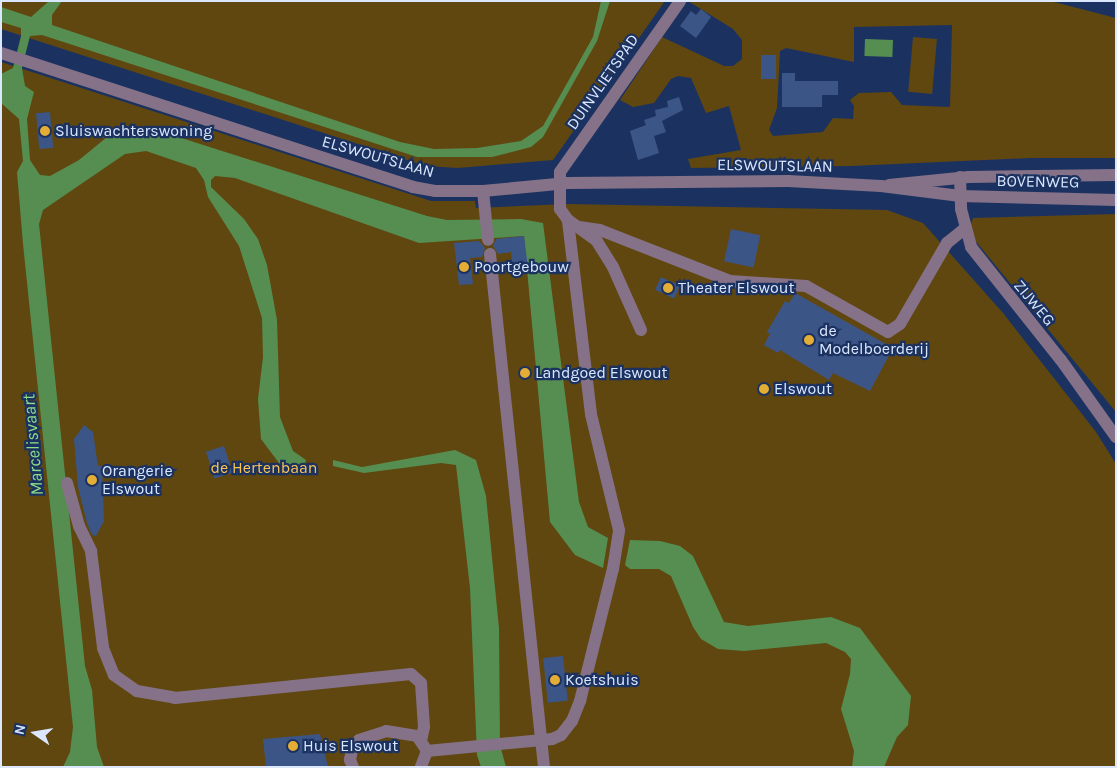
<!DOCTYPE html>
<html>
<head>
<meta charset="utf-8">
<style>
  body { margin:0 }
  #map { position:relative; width:1117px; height:768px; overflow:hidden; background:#1b3261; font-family:Karla,sans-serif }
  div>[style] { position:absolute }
  .green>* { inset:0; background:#604710; transform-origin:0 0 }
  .water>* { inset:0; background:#558e50; transform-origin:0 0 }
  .building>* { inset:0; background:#3c5587; transform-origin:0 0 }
  .minor>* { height:12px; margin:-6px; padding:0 6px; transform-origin:6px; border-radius:6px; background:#857288 }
  .dots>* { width:14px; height:14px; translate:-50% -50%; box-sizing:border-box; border:2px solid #1b3261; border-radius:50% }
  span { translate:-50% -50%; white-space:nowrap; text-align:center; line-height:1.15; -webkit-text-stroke:4.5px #1b3261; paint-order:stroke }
  .street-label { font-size:16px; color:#dae7fe }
  .poi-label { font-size:16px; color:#dae7fe }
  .left { translate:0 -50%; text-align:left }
  .park-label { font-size:16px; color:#fac456 }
  .water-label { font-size:18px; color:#8ddb86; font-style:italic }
  .frame { position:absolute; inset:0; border:2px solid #dae7fe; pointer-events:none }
  .north { position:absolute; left:10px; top:708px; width:50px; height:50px; -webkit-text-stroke:4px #1b3261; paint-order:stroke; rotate:283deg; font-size:14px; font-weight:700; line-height:20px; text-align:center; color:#dae7fe }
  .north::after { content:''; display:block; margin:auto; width:18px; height:22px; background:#dae7fe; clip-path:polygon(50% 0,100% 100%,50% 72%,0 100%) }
</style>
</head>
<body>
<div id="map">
  <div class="green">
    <i style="clip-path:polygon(1px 1px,665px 1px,553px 160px,458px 168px,426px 166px,1px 29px)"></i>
    <i style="clip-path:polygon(evenodd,688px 1px,1050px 1px,1116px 18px,1116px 158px,1030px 158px,851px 166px,691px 168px,688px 159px,741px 150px,729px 106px,706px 113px,691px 78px,678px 76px,671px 79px,654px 103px,633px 107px,620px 100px,662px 37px,724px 66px,733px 66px,742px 59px,742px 40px,733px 29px,688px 1px,952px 25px,950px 107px,902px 105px,891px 92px,859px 93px,850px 100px,854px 106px,853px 119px,833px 118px,823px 132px,773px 136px,769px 130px,777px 108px,780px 51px,786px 48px,854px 62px,854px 27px,952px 25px)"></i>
    <i style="left:913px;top:37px;width:24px;height:55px;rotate:5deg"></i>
    <i style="clip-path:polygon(1px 62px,431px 201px,475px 201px,476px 208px,568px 204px,887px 210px,923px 223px,1003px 313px,1096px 432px,1116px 464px,1116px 767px,1px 767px)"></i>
    <i style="clip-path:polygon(1116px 214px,1116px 412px,973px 238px,970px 227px,973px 218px)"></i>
  </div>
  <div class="water">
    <i style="clip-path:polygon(49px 1px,62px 1px,52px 15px,52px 25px,400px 142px,434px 149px,477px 148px,521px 141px,543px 126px,593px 37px,601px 1px,610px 1px,597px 41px,543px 137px,531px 147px,492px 157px,417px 157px,42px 35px,30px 36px,22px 68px,25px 86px,34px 92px,27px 119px,30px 160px,40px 175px,50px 176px,79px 160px,112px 133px,153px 129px,427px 216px,447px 220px,521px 219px,543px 223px,579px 502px,588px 527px,608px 538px,603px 568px,575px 555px,550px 522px,524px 236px,419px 243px,235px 178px,215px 176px,211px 180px,211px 187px,244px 219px,258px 239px,267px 265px,277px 320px,280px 417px,293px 451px,306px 460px,302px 471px,290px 469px,279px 463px,261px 439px,258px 399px,263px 357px,262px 318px,239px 246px,208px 197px,204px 180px,196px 168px,146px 151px,125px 154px,43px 210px,39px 224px,85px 666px,92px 690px,97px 747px,104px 767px,63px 767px,70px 752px,73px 727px,23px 244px,17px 172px,23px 161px,19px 119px,1px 103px,1px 74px,13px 68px,21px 36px,21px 28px,1px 22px,1px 7px,31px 17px)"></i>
    <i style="left:865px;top:39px;width:28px;height:17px;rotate:2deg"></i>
    <i style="clip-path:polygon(455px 450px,476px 460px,486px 496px,499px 628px,500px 745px,506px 767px,481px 767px,477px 755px,470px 588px,456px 465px,441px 463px,364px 473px,333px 466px,333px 460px,362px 467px)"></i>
    <i style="clip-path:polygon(630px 540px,660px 541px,680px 546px,693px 556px,724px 622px,748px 626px,831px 617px,860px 628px,911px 696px,908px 725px,897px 737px,884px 767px,852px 767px,854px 751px,841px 709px,850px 674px,851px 659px,845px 652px,826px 643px,744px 651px,718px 649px,701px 639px,693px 627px,671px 576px,659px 569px,630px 569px,625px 565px)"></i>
  </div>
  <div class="building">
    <i style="clip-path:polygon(701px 9px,711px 17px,696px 38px,680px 26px,691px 11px,696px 15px)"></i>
    <i style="left:761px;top:55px;width:15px;height:24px"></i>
    <i style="clip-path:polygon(782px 73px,795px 73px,795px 81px,838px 81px,838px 95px,822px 95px,822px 107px,782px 107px)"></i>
    <i style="clip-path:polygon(679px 97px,683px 110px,662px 121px,666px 132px,654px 136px,659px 153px,638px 160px,630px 131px,646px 125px,644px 120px,656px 116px,655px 110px,668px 107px,667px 101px)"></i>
    <i style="left:50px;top:112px;width:36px;height:14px;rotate:85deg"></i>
    <i style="left:731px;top:229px;width:30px;height:33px;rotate:12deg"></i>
    <i style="clip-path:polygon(524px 236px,528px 268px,513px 270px,511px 252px,498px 254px,493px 246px,496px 239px)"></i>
    <i style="clip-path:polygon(479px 241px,485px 248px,482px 257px,470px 258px,473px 284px,459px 285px,454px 243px)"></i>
    <i style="left:661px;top:277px;width:21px;height:14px;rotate:25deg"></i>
    <i style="clip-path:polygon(795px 293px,893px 348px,870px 391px,833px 373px,829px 380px,780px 350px,778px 353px,764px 345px,770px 334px,767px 332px,785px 301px,789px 303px)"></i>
    <i style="clip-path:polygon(84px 425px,93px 432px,98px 466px,102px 466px,104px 521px,96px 536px,92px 535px,87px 523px,78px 487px,74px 439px)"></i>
    <i style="left:224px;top:446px;width:28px;height:19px;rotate:72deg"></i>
    <i style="left:563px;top:656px;width:45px;height:20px;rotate:84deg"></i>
    <i style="clip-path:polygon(320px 734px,328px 767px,266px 767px,263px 739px)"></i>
  </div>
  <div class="minor">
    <i style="left:1px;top:53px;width:433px;rotate:18deg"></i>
    <i style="left:413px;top:187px;width:22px;rotate:10deg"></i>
    <i style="left:435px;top:191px;width:48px"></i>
    <i style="left:483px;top:191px;width:85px;rotate:-5.4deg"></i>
    <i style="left:568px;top:183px;width:220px;rotate:-0.5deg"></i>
    <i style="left:788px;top:181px;width:93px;rotate:3.1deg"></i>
    <i style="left:881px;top:186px;width:80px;rotate:7.2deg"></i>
    <i style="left:960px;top:196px;width:156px;rotate:1.5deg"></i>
    <i style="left:960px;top:177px;width:32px;rotate:88deg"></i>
    <i style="left:961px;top:209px;width:39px;rotate:75deg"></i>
    <i style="left:971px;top:247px;width:144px;rotate:51.5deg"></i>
    <i style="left:1061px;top:360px;width:95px;rotate:54.5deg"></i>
    <i style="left:889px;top:185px;width:80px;rotate:-5.7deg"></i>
    <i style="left:969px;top:177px;width:147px;rotate:-0.8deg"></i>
    <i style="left:483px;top:191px;width:49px;rotate:84.2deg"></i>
    <i style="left:579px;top:227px;width:21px;rotate:8deg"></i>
    <i style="left:600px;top:230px;width:140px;rotate:21.4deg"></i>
    <i style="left:730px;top:281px;width:76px;rotate:3.8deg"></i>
    <i style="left:806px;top:286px;width:94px;rotate:29.3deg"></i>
    <i style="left:888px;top:332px;width:14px;rotate:-34deg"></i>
    <i style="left:900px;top:324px;width:94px;rotate:-59.9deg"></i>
    <i style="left:947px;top:243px;width:22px;rotate:-39deg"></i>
    <i style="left:490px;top:254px;width:516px;rotate:83.99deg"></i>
    <i style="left:641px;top:330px;width:69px;rotate:-114deg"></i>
    <i style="left:613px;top:267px;width:31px;rotate:-122deg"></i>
    <i style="left:597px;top:241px;width:36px;rotate:-144deg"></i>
    <i style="left:568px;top:220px;width:14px;rotate:-126deg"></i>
    <i style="left:560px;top:209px;width:37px;rotate:-90deg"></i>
    <i style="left:560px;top:172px;width:209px;rotate:-54.9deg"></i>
    <i style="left:67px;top:483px;width:45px;rotate:74.4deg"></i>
    <i style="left:79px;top:526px;width:28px;rotate:64deg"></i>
    <i style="left:91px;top:551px;width:98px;rotate:82.9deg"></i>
    <i style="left:103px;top:648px;width:29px;rotate:68deg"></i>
    <i style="left:114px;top:675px;width:28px;rotate:35deg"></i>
    <i style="left:137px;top:691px;width:39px;rotate:10deg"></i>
    <i style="left:175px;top:698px;width:237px;rotate:-5.8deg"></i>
    <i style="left:411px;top:674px;width:13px;rotate:42deg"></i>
    <i style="left:421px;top:683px;width:44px;rotate:86.1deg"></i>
    <i style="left:424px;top:727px;width:14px;rotate:102deg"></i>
    <i style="left:427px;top:751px;width:126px;rotate:-5.5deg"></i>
    <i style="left:552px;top:739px;width:10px;rotate:-24deg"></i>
    <i style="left:561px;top:735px;width:18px;rotate:-52deg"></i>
    <i style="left:572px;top:721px;width:22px;rotate:-68deg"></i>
    <i style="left:580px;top:701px;width:136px;rotate:-76deg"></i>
    <i style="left:613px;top:569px;width:39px;rotate:-81deg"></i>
    <i style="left:619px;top:530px;width:119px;rotate:-103.6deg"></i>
    <i style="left:591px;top:414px;width:195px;rotate:-96.8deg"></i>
    <i style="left:353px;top:767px;width:8px;rotate:-113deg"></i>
    <i style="left:350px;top:760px;width:10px;rotate:-79deg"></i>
    <i style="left:352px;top:750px;width:12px;rotate:-55deg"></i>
    <i style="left:359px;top:740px;width:28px;rotate:-18deg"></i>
    <i style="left:386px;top:731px;width:31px;rotate:9deg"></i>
    <i style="left:417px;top:736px;width:18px;rotate:56deg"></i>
    <i style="left:427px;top:751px;width:17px;rotate:111deg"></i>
  </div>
  <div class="dots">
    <i style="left:45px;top:131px;background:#e4ad35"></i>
    <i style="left:464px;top:267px;background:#e4ad35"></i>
    <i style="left:668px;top:288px;background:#e4ad35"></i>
    <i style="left:809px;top:340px;background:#e4ad35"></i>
    <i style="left:525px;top:373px;background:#e4ad35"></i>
    <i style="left:764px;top:389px;background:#e4ad35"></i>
    <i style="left:92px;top:480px;background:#e4ad35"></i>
    <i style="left:555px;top:680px;background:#e4ad35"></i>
    <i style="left:293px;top:746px;background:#e4ad35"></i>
  </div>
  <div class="street-label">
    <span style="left:603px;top:82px;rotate:-55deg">DUINVLIETSPAD</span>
    <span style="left:378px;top:157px;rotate:16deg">ELSWOUTSLAAN</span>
    <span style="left:775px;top:166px;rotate:1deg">ELSWOUTSLAAN</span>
    <span style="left:1038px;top:182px;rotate:1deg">BOVENWEG</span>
    <span style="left:1034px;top:303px;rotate:50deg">ZIJWEG</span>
  </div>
  <div class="poi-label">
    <span class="left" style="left:55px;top:131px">Sluiswachterswoning</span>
    <span class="left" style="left:474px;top:267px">Poortgebouw</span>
    <span class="left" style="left:678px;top:288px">Theater Elswout</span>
    <span class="left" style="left:819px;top:340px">de<br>Modelboerderij</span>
    <span class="left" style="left:535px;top:373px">Landgoed Elswout</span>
    <span class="left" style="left:774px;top:389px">Elswout</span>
    <span class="left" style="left:102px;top:480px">Orangerie<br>Elswout</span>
    <span class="left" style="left:565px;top:680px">Koetshuis</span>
    <span class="left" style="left:303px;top:746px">Huis Elswout</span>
  </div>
  <div class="park-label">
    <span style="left:264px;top:468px">de Hertenbaan</span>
  </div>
  <div class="water-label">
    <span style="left:33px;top:445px;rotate:-95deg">Marcelisvaart</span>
  </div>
  <div class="frame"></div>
  <div class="north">N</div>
</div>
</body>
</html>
